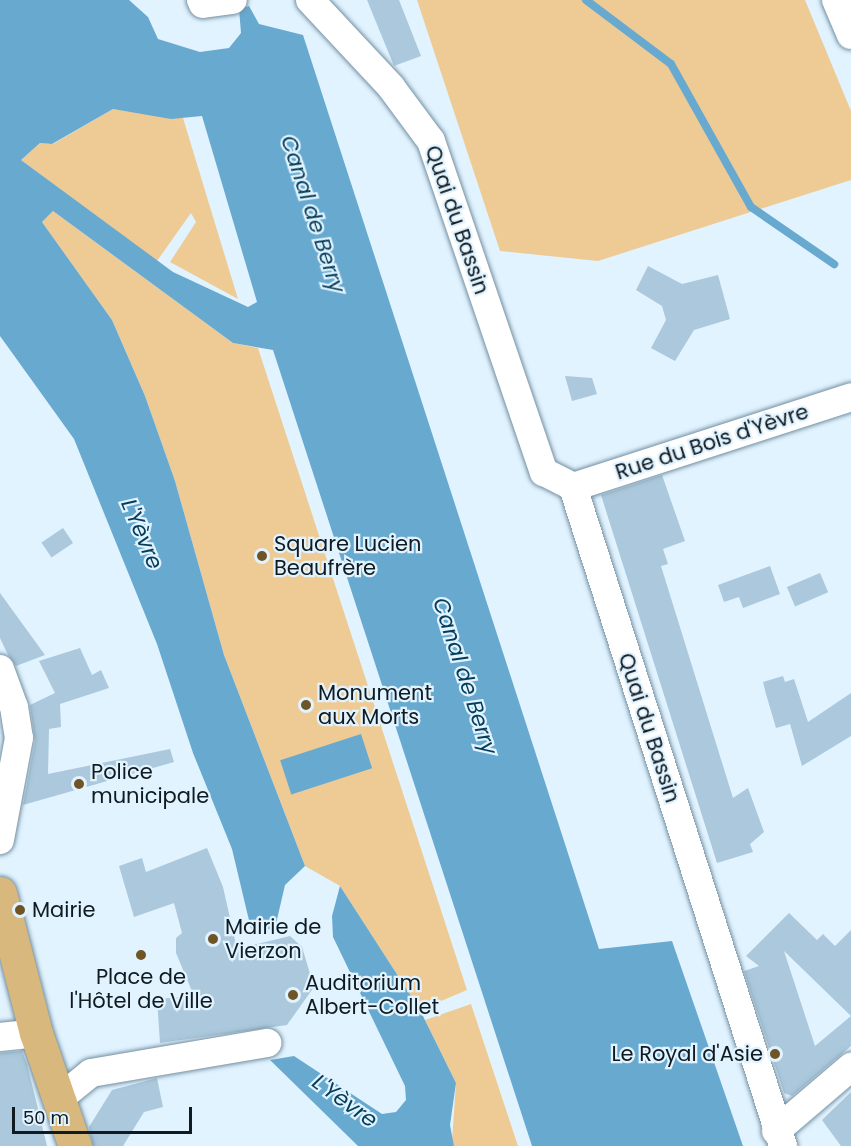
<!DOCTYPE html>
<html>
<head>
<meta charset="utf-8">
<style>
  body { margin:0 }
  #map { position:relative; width:851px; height:1146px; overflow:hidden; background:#e1f3ff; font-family:Poppins,sans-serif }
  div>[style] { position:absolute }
  .green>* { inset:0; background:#eecb95 }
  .water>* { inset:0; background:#68a9d0; transform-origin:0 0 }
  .stream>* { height:8px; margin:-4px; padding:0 4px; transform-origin:4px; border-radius:4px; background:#68a9d0 }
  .building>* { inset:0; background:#abc8dc; transform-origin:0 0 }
  .roads { filter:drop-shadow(0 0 2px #738fa1) drop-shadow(0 0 2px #738fa1) }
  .minor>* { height:28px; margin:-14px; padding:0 14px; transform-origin:14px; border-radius:14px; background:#fff }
  .major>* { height:33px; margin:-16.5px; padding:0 16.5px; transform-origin:16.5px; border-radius:16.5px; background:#d8b87c }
  .dots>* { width:16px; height:16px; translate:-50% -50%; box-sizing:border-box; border:3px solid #e1f3ff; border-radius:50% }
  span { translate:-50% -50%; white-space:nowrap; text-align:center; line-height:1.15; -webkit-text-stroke:4.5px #e1f3ff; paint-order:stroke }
  .street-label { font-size:21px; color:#0f1a21 }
  .poi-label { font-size:21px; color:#0f1a21 }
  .left { translate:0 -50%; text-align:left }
  .right { translate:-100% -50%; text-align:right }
  .water-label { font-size:22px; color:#053d58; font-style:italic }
  .scale { position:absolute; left:12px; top:1107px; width:180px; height:27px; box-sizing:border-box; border:3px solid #0f1a21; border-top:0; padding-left:8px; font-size:18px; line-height:21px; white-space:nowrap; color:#0f1a21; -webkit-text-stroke:4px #e1f3ff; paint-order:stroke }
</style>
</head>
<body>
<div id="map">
  <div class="green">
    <i style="clip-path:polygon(417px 0,805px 0,851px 111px,851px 180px,598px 261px,500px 251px)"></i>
    <i style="clip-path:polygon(113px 109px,183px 118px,238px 299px,170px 262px,196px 222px,191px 213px,157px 261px,21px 160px,40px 143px,53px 144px)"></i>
    <i style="clip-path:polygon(53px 211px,233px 343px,258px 348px,467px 990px,420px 1010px,340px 886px,305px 866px,224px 655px,175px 481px,145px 396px,112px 320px,42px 222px)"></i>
    <i style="clip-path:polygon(471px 1004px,518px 1146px,454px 1146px,452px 1141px,456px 1083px,425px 1020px)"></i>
  </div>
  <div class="water">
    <i style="clip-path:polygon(evenodd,0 0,129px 0,148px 17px,158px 39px,200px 52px,229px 48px,241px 33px,239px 9px,249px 6px,259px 24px,303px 35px,599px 949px,672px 941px,743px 1146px,532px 1146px,273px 350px,233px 343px,53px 211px,42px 222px,112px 320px,145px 396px,175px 481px,224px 655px,305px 866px,285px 885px,275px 928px,252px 933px,232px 849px,193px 753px,157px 644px,74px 439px,0 336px,0 0,113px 109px,171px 119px,202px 116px,257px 302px,248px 307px,173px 272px,21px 160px,40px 143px,52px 144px,113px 109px)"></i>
    <i style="left:361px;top:734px;width:36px;height:85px;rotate:72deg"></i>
    <i style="clip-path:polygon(340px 886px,420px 1010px,456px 1083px,450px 1125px,454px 1146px,358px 1146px,270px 1060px,294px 1056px,382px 1114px,396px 1112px,406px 1100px,405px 1086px,333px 937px,332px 916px)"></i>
  </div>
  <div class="stream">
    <i style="left:586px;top:0;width:106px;rotate:37deg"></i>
    <i style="left:671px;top:64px;width:164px;rotate:60.8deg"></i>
    <i style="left:751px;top:207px;width:101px;rotate:34.5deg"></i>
  </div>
  <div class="building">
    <i style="clip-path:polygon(367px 0,399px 0,421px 56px,394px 66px)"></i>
    <i style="clip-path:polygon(648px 266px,682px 284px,718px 275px,730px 319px,694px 330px,675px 361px,651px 348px,666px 320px,662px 306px,636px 290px)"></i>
    <i style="clip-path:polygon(565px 376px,592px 378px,597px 394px,572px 401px)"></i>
    <i style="clip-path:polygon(662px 475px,685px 541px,663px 549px,668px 564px,661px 566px,733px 798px,748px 788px,764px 832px,750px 844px,753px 852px,717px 863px,601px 495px)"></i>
    <i style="left:63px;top:528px;width:18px;height:26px;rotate:56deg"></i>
    <i style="clip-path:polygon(770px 566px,780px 594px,743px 608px,739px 597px,724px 602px,718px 585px)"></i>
    <i style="left:820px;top:573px;width:21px;height:36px;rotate:67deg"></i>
    <i style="clip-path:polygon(0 593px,45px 655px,16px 666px,8px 655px,0 638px)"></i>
    <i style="clip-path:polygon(80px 648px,92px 675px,101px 670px,109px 688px,60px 704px,61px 727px,49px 729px,48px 774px,170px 749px,174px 762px,23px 805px,35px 741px,30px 705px,55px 693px,39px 661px)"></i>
    <i style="clip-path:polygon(783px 676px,785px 682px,794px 679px,808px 722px,851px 693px,851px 736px,802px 766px,790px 724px,776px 728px,766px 694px,763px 682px)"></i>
    <i style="clip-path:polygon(207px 848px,223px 887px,237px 949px,290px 936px,302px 947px,314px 987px,287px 1025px,160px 1043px,157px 999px,194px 996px,176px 953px,176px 938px,182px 933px,174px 903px,134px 917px,119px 866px,142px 858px,146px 872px)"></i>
    <i style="clip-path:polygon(evenodd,789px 913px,817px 940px,823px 934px,835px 946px,851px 930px,851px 1046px,792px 1096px,784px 1093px,744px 971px,759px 966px,746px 956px,789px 913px,784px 951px,851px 1016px,815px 1046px,784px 951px)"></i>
    <i style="clip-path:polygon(22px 1051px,27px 1064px,47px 1146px,0 1146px,0 1053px)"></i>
    <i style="clip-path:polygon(157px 1078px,163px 1107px,144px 1112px,123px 1146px,93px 1146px,89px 1127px,112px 1090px)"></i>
    <i style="clip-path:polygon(851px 1092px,851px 1146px,841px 1146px,822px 1120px)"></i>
  </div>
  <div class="roads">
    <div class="minor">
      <i style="left:201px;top:0;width:4px;rotate:63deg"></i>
      <i style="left:203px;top:4px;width:30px;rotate:-8deg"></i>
      <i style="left:310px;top:0;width:119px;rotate:47deg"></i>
      <i style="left:391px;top:87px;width:67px;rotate:53.5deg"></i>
      <i style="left:431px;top:141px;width:350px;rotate:71.2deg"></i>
      <i style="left:544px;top:472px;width:33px;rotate:27deg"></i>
      <i style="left:573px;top:487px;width:692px;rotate:72.32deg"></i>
      <i style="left:836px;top:0;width:38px;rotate:67deg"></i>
      <i style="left:573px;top:487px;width:292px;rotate:-17.9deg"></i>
      <i style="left:0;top:669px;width:40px;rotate:69.8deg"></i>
      <i style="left:14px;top:707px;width:31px;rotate:81deg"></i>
      <i style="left:19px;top:738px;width:104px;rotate:100.6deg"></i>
      <i style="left:0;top:1037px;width:36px;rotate:-6deg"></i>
      <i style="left:59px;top:1099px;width:41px;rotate:-39.1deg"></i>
      <i style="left:91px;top:1073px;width:179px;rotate:-9.7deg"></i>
      <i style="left:776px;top:1131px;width:99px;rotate:-40.5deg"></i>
    </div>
    <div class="major">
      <i style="left:0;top:893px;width:145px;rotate:75.6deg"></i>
      <i style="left:36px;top:1033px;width:120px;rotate:71deg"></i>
    </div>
  </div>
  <div class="dots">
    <i style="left:262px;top:556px;background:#6f5427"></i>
    <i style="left:306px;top:705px;background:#6f5427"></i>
    <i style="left:79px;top:784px;background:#6f5427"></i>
    <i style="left:20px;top:910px;background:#6f5427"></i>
    <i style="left:213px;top:939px;background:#6f5427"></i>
    <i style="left:141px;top:955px;background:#6f5427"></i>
    <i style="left:293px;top:995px;background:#6f5427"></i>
    <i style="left:775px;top:1054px;background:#6f5427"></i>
  </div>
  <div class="street-label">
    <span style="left:457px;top:220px;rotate:71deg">Quai du Bassin</span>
    <span style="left:712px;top:442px;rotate:-18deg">Rue du Bois d'Yèvre</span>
    <span style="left:649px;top:728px;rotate:72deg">Quai du Bassin</span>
  </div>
  <div class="poi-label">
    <span class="left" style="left:274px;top:556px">Square Lucien<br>Beaufrère</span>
    <span class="left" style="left:318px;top:705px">Monument<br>aux Morts</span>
    <span class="left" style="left:91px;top:784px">Police<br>municipale</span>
    <span class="left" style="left:32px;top:910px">Mairie</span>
    <span class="left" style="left:225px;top:939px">Mairie de<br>Vierzon</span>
    <span style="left:141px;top:989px">Place de<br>l'Hôtel de Ville</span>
    <span class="left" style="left:305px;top:995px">Auditorium<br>Albert-Collet</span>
    <span class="right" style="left:763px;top:1054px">Le Royal d'Asie</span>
  </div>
  <div class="water-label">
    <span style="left:313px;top:214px;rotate:72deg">Canal de Berry</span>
    <span style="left:142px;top:534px;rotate:67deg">L'Yèvre</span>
    <span style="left:465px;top:676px;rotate:72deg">Canal de Berry</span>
    <span style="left:345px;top:1101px;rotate:36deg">L'Yèvre</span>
  </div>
  <div class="scale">50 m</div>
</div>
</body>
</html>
